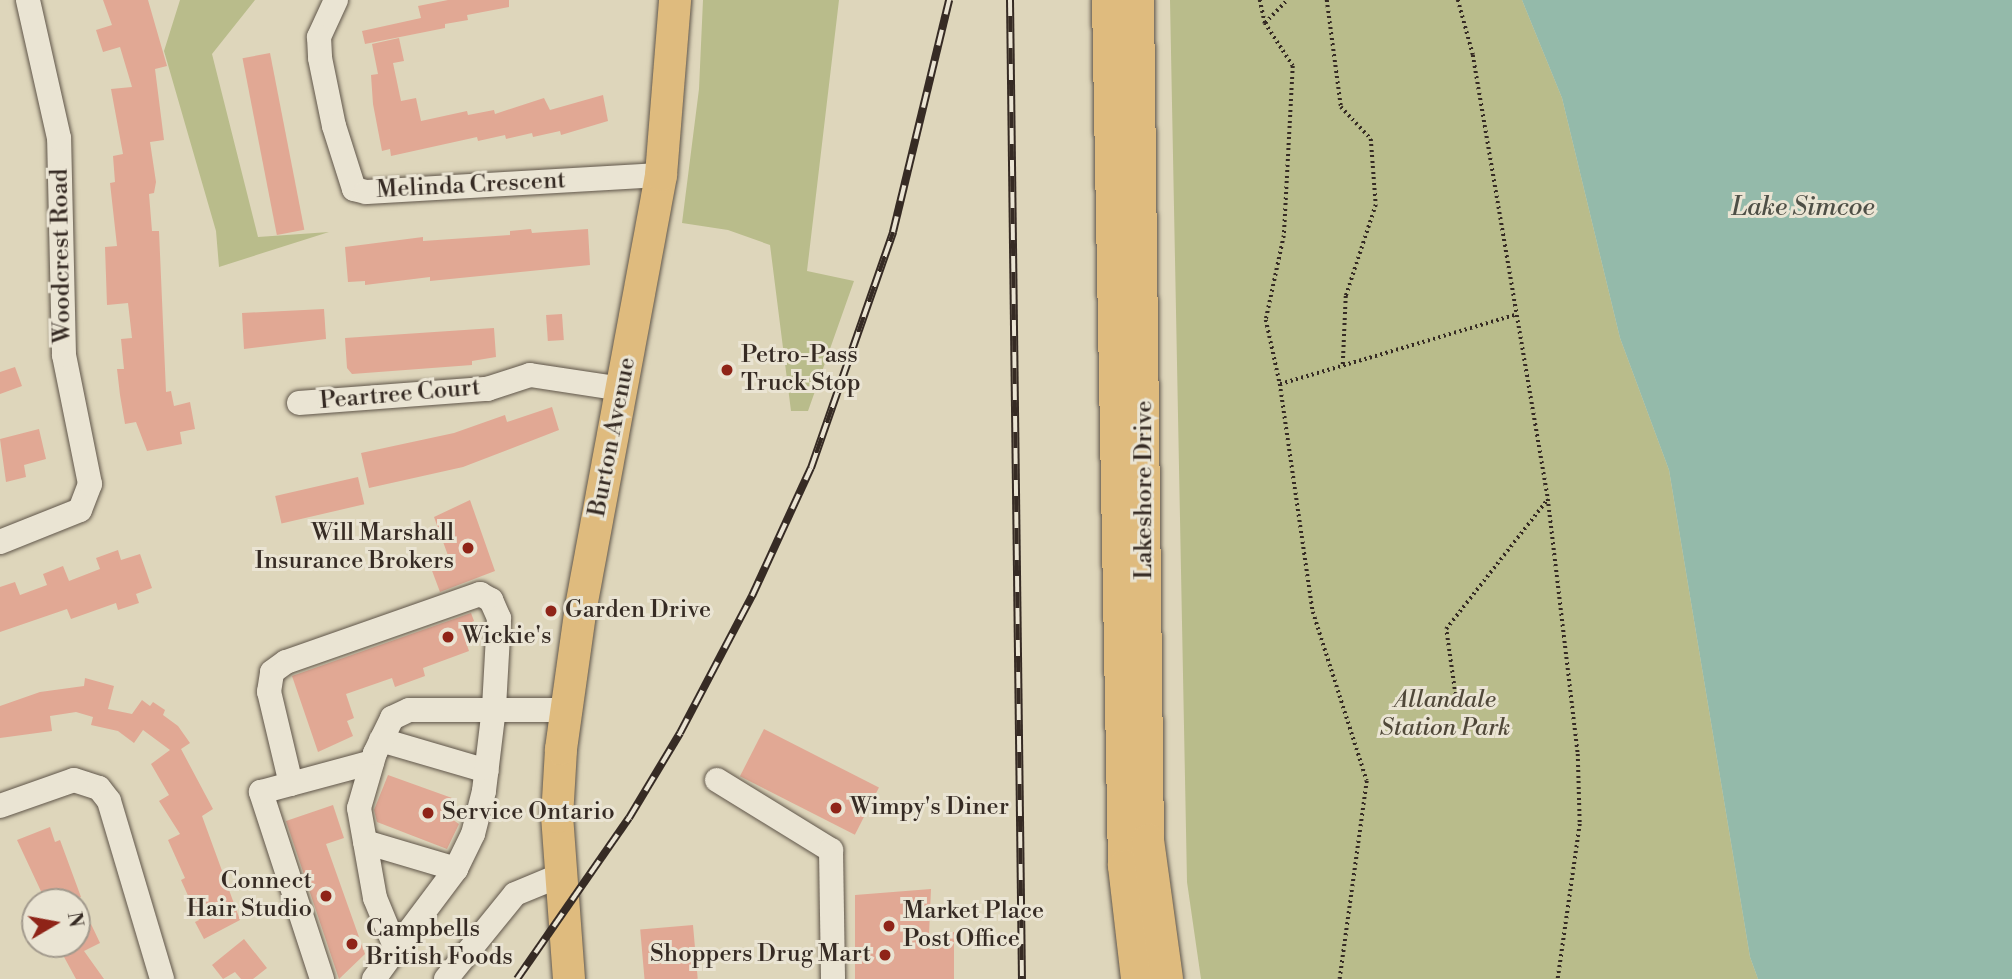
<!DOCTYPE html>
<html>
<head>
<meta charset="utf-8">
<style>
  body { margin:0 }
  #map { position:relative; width:2012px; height:979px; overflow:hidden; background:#ded6bb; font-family:"Libre Bodoni",serif }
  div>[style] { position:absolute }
  .green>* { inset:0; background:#b9bc8b }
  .water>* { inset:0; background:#94baaa }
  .building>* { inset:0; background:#e1a894; transform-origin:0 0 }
  .path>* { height:3.5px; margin-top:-1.75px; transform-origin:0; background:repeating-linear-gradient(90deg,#362b24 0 2px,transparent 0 5.5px) }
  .roads { filter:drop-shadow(0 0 2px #60564a) drop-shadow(0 0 2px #60564a) }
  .minor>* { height:24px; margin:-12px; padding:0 12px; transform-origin:12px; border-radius:12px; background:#eae4d3 }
  .major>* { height:32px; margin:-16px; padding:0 16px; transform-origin:16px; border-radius:16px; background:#dfbb7e }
  .rail>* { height:8px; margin-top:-4px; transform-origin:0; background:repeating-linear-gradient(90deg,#eae4d3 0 16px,#362b24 0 32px); box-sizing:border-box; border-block:2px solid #362b24 }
  .dots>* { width:19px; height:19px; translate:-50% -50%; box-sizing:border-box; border:4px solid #eae4d3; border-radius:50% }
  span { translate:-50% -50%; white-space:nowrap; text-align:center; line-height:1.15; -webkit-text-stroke:6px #eae4d3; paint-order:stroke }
  .street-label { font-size:24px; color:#362b24 }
  .poi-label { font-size:24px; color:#362b24 }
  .left { translate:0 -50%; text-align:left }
  .right { translate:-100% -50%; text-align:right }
  .park-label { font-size:24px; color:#504839; font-style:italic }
  .water-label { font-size:26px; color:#4e4f46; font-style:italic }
  .north { position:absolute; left:21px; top:888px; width:70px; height:70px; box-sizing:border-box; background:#eae4d3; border:2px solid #a29a8d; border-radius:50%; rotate:80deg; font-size:19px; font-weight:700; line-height:28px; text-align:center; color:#362b24 }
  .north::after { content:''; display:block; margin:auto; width:24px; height:32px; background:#8f2418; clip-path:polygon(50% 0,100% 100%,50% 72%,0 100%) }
</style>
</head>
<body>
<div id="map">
  <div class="green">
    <i style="clip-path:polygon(180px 0,255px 0,212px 54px,258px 237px,329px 232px,219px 267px,216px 231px,164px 51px)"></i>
    <i style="clip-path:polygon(703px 0,839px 0,807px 271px,854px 281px,808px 411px,791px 411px,770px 245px,728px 230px,682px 223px,699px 89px)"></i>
    <i style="clip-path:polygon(1170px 0,1522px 0,1562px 98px,1620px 338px,1669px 470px,1750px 957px,1758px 979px,1201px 979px,1187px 882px)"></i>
  </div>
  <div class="water">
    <i style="clip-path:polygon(1522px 0,2012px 0,2012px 979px,1758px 979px,1750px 957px,1669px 470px,1620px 338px,1562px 98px)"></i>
  </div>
  <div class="building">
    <i style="clip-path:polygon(103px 0,148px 0,167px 66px,155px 69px,164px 140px,150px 142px,156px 182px,154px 193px,149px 194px,152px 231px,159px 231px,166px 392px,171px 391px,174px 406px,190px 402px,195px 429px,180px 432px,182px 444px,147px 451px,136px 422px,125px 424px,120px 395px,117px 369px,124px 369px,121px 339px,132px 338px,128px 303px,107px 305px,105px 247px,117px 246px,110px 183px,115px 182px,113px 156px,123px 154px,111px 89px,132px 87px,120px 47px,103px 52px,96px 30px,112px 25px)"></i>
    <i style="clip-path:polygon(448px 0,509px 0,509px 7px,467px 15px,468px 20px,445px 24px,445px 28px,365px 44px,362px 31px,421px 18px,418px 6px)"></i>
    <i style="clip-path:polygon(399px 38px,404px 61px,393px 63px,401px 101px,416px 98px,421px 121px,467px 111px,468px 115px,494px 110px,495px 114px,544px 98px,550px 110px,603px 95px,608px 121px,561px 135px,560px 131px,533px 137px,532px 133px,506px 139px,505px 135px,478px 141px,477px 137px,391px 156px,390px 149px,382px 151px,373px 104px,371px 75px,378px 74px,372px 44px)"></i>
    <i style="left:270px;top:53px;width:180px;height:28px;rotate:79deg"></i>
    <i style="clip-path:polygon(531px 229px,532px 233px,588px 229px,590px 265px,430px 281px,430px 277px,365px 285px,365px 281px,348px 282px,345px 247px,423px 237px,423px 241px,510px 235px,510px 231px)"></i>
    <i style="clip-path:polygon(324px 309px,326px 339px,244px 349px,242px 313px)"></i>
    <i style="left:562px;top:314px;width:26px;height:16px;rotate:86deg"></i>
    <i style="clip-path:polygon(494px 328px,496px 357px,472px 361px,472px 365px,352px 374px,347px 368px,345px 338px)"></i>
    <i style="clip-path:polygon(15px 367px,22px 386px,0 394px,0 372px)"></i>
    <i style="clip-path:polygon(552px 407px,559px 430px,463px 467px,369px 488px,361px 453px,454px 433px,505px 415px,507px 422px)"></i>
    <i style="clip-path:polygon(39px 429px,46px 459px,24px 465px,26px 477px,6px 482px,0 439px)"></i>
    <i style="left:358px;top:477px;width:28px;height:85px;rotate:77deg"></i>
    <i style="clip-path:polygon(470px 500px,495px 571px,440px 592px,431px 568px,450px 561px,434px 517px)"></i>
    <i style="clip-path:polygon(118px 550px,121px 560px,140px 554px,152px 588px,136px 594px,139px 603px,118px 610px,116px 603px,71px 619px,67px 609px,0 632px,0 587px,15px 582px,20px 595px,47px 585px,43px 574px,63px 566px,69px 581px,100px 569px,96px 558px)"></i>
    <i style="clip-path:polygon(471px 613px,474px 621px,467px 624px,472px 636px,465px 639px,469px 651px,423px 668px,425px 676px,395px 687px,392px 678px,346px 694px,354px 718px,347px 721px,353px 736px,318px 752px,292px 676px)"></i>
    <i style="clip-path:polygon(85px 678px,114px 686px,108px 709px,132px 714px,142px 700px,150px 706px,153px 702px,165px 710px,163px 715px,178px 726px,190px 743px,181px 749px,213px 809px,202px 816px,240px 920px,204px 939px,195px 922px,199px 920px,181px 880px,185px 878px,168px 840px,180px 834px,159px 801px,169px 795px,151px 764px,170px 750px,143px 730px,134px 743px,118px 731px,91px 725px,93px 717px,76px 712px,50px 716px,52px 731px,0 738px,0 706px,40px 692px,84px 686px)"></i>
    <i style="left:764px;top:729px;width:129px;height:53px;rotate:27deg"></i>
    <i style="clip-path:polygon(388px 775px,452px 798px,446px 815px,459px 824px,447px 849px,377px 822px,374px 810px)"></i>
    <i style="clip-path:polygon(333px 805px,344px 838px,326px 844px,365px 954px,339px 979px,286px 821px)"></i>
    <i style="clip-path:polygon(50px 827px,55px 842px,60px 840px,81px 897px,68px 902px,46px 902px,17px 840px)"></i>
    <i style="clip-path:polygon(931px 889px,929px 935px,954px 932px,954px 979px,855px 979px,855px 895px)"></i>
    <i style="clip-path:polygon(91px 924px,100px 943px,84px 951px,104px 979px,76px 979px,57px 944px,77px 944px,77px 931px)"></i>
    <i style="left:693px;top:925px;width:54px;height:53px;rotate:85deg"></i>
    <i style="clip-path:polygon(244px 939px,267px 968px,253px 979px,241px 979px,235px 972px,223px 979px,212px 965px)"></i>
  </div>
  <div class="path">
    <i style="left:1260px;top:0;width:24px;rotate:78deg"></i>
    <i style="left:1265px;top:23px;width:51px;rotate:56.9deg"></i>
    <i style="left:1293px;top:66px;width:170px;rotate:93deg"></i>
    <i style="left:1284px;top:236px;width:86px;rotate:102.1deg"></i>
    <i style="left:1266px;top:320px;width:66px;rotate:77.7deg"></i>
    <i style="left:1280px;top:384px;width:245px;rotate:-16.4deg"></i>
    <i style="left:1327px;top:0;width:108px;rotate:82.5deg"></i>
    <i style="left:1341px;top:107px;width:44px;rotate:46.8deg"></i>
    <i style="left:1371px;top:139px;width:66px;rotate:85.7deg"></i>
    <i style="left:1376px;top:205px;width:96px;rotate:108.2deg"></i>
    <i style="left:1346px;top:296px;width:69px;rotate:92.5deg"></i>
    <i style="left:1458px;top:0;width:57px;rotate:74.7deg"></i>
    <i style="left:1473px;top:55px;width:450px;rotate:80.4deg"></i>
    <i style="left:1548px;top:499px;width:257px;rotate:83.3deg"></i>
    <i style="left:1578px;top:754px;width:70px;rotate:88.4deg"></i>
    <i style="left:1580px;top:824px;width:157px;rotate:98.1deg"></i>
    <i style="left:1265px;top:23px;width:32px;rotate:-46deg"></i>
    <i style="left:1280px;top:384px;width:230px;rotate:81.8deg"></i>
    <i style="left:1313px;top:612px;width:177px;rotate:72.3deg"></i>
    <i style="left:1367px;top:781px;width:200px;rotate:97.8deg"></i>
    <i style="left:1456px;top:700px;width:72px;rotate:-98deg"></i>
    <i style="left:1446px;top:629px;width:165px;rotate:-51.9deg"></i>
  </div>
  <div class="roads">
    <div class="minor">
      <i style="left:336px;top:0;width:41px;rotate:114.7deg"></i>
      <i style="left:319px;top:37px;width:21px;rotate:87deg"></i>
      <i style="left:320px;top:58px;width:69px;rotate:78.4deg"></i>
      <i style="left:334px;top:126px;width:66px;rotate:72.4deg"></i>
      <i style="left:354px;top:189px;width:12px;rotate:14deg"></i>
      <i style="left:366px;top:192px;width:295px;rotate:-3.3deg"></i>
      <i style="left:299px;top:403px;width:189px;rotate:-4.3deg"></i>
      <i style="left:487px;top:389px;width:45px;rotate:-18deg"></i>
      <i style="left:530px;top:375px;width:94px;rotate:8.6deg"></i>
      <i style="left:0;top:542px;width:86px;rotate:-21.8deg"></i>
      <i style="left:80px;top:510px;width:28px;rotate:-69deg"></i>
      <i style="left:90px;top:484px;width:132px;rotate:-101.4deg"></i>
      <i style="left:64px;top:355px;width:217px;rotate:-91.3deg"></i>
      <i style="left:59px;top:138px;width:141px;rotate:-102.7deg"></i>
      <i style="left:381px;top:740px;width:110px;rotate:16.3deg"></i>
      <i style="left:717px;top:780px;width:134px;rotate:31.6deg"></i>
      <i style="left:831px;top:850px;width:129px;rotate:89.1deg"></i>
      <i style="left:291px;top:784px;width:95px;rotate:-103.4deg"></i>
      <i style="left:269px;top:692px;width:20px;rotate:-81deg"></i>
      <i style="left:272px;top:672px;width:17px;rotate:-36deg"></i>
      <i style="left:286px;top:662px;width:206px;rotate:-19.3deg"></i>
      <i style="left:480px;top:594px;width:13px;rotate:29deg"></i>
      <i style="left:491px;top:600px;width:20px;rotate:66deg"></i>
      <i style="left:499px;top:618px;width:90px;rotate:93.2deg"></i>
      <i style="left:494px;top:708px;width:84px;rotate:96.9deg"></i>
      <i style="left:484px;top:791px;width:44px;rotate:104.3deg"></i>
      <i style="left:473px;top:834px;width:39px;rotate:116deg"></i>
      <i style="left:456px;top:869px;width:100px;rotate:126.9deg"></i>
      <i style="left:0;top:806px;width:78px;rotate:-19.4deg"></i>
      <i style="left:74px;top:780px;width:26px;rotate:18deg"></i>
      <i style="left:99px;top:788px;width:16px;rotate:52deg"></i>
      <i style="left:109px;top:801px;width:186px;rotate:73.4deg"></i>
      <i style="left:365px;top:842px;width:95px;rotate:16.5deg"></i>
      <i style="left:322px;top:979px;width:197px;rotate:-108.1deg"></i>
      <i style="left:261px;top:792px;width:115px;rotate:-15.1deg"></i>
      <i style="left:374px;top:979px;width:37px;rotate:-54deg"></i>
      <i style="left:396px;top:949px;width:55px;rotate:-112.4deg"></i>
      <i style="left:375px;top:898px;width:91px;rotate:-100.1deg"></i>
      <i style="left:359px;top:808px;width:57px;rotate:-73.8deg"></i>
      <i style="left:375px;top:753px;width:39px;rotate:-64deg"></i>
      <i style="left:392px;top:718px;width:19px;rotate:-25deg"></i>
      <i style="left:409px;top:710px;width:157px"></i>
      <i style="left:446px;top:979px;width:109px;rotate:-50.9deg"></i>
      <i style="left:515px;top:894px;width:50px;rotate:-22.4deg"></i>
    </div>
    <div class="major">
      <i style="left:1108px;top:0;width:866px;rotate:88.94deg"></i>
      <i style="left:1124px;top:866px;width:114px;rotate:83.4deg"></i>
      <i style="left:1138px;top:0;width:840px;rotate:89.32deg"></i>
      <i style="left:1148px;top:840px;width:140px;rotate:82.2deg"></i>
      <i style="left:569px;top:979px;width:162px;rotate:-94.2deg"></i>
      <i style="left:557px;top:817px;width:68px;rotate:-86.6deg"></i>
      <i style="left:561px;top:749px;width:143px;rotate:-82deg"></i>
      <i style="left:581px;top:607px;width:439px;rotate:-79.5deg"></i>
      <i style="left:661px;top:175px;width:176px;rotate:-85.4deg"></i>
    </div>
  </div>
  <div class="rail">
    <i style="left:1010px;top:0;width:979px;rotate:89.3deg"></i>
    <i style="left:517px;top:979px;width:196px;rotate:-55.2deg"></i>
    <i style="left:629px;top:818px;width:99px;rotate:-59deg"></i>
    <i style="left:680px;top:733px;width:155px;rotate:-62.3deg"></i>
    <i style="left:752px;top:596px;width:141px;rotate:-65.3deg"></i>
    <i style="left:811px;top:468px;width:250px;rotate:-70.8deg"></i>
    <i style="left:893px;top:232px;width:239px;rotate:-76.4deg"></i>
  </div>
  <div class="dots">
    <i style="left:727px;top:370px;background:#8f2418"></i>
    <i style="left:468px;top:548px;background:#8f2418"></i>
    <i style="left:551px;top:611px;background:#8f2418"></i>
    <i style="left:448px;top:637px;background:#8f2418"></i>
    <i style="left:836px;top:808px;background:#8f2418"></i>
    <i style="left:428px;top:813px;background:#8f2418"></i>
    <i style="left:326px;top:896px;background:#8f2418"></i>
    <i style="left:889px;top:926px;background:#8f2418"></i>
    <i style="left:352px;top:944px;background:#8f2418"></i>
    <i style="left:885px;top:955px;background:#8f2418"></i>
  </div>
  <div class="street-label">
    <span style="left:471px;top:186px;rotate:-3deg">Melinda Crescent</span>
    <span style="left:62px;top:256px;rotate:-91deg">Woodcrest Road</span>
    <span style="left:400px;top:395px;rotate:-5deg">Peartree Court</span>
    <span style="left:613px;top:437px;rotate:-79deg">Burton Avenue</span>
    <span style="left:1145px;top:490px;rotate:-90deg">Lakeshore Drive</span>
  </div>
  <div class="poi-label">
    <span class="left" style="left:741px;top:370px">Petro-Pass<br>Truck Stop</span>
    <span class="right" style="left:454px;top:548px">Will Marshall<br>Insurance Brokers</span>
    <span class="left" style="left:565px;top:611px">Garden Drive</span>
    <span class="left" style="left:462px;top:637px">Wickie's</span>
    <span class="left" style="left:850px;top:808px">Wimpy's Diner</span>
    <span class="left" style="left:442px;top:813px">Service Ontario</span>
    <span class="right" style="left:312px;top:896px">Connect<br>Hair Studio</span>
    <span class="left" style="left:903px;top:926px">Market Place<br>Post Office</span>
    <span class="left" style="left:366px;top:944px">Campbells<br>British Foods</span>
    <span class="right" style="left:871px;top:955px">Shoppers Drug Mart</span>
  </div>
  <div class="park-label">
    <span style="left:1445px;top:715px">Allandale<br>Station Park</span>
  </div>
  <div class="water-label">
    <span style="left:1803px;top:208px">Lake Simcoe</span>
  </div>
  <div class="north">N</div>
</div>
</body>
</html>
